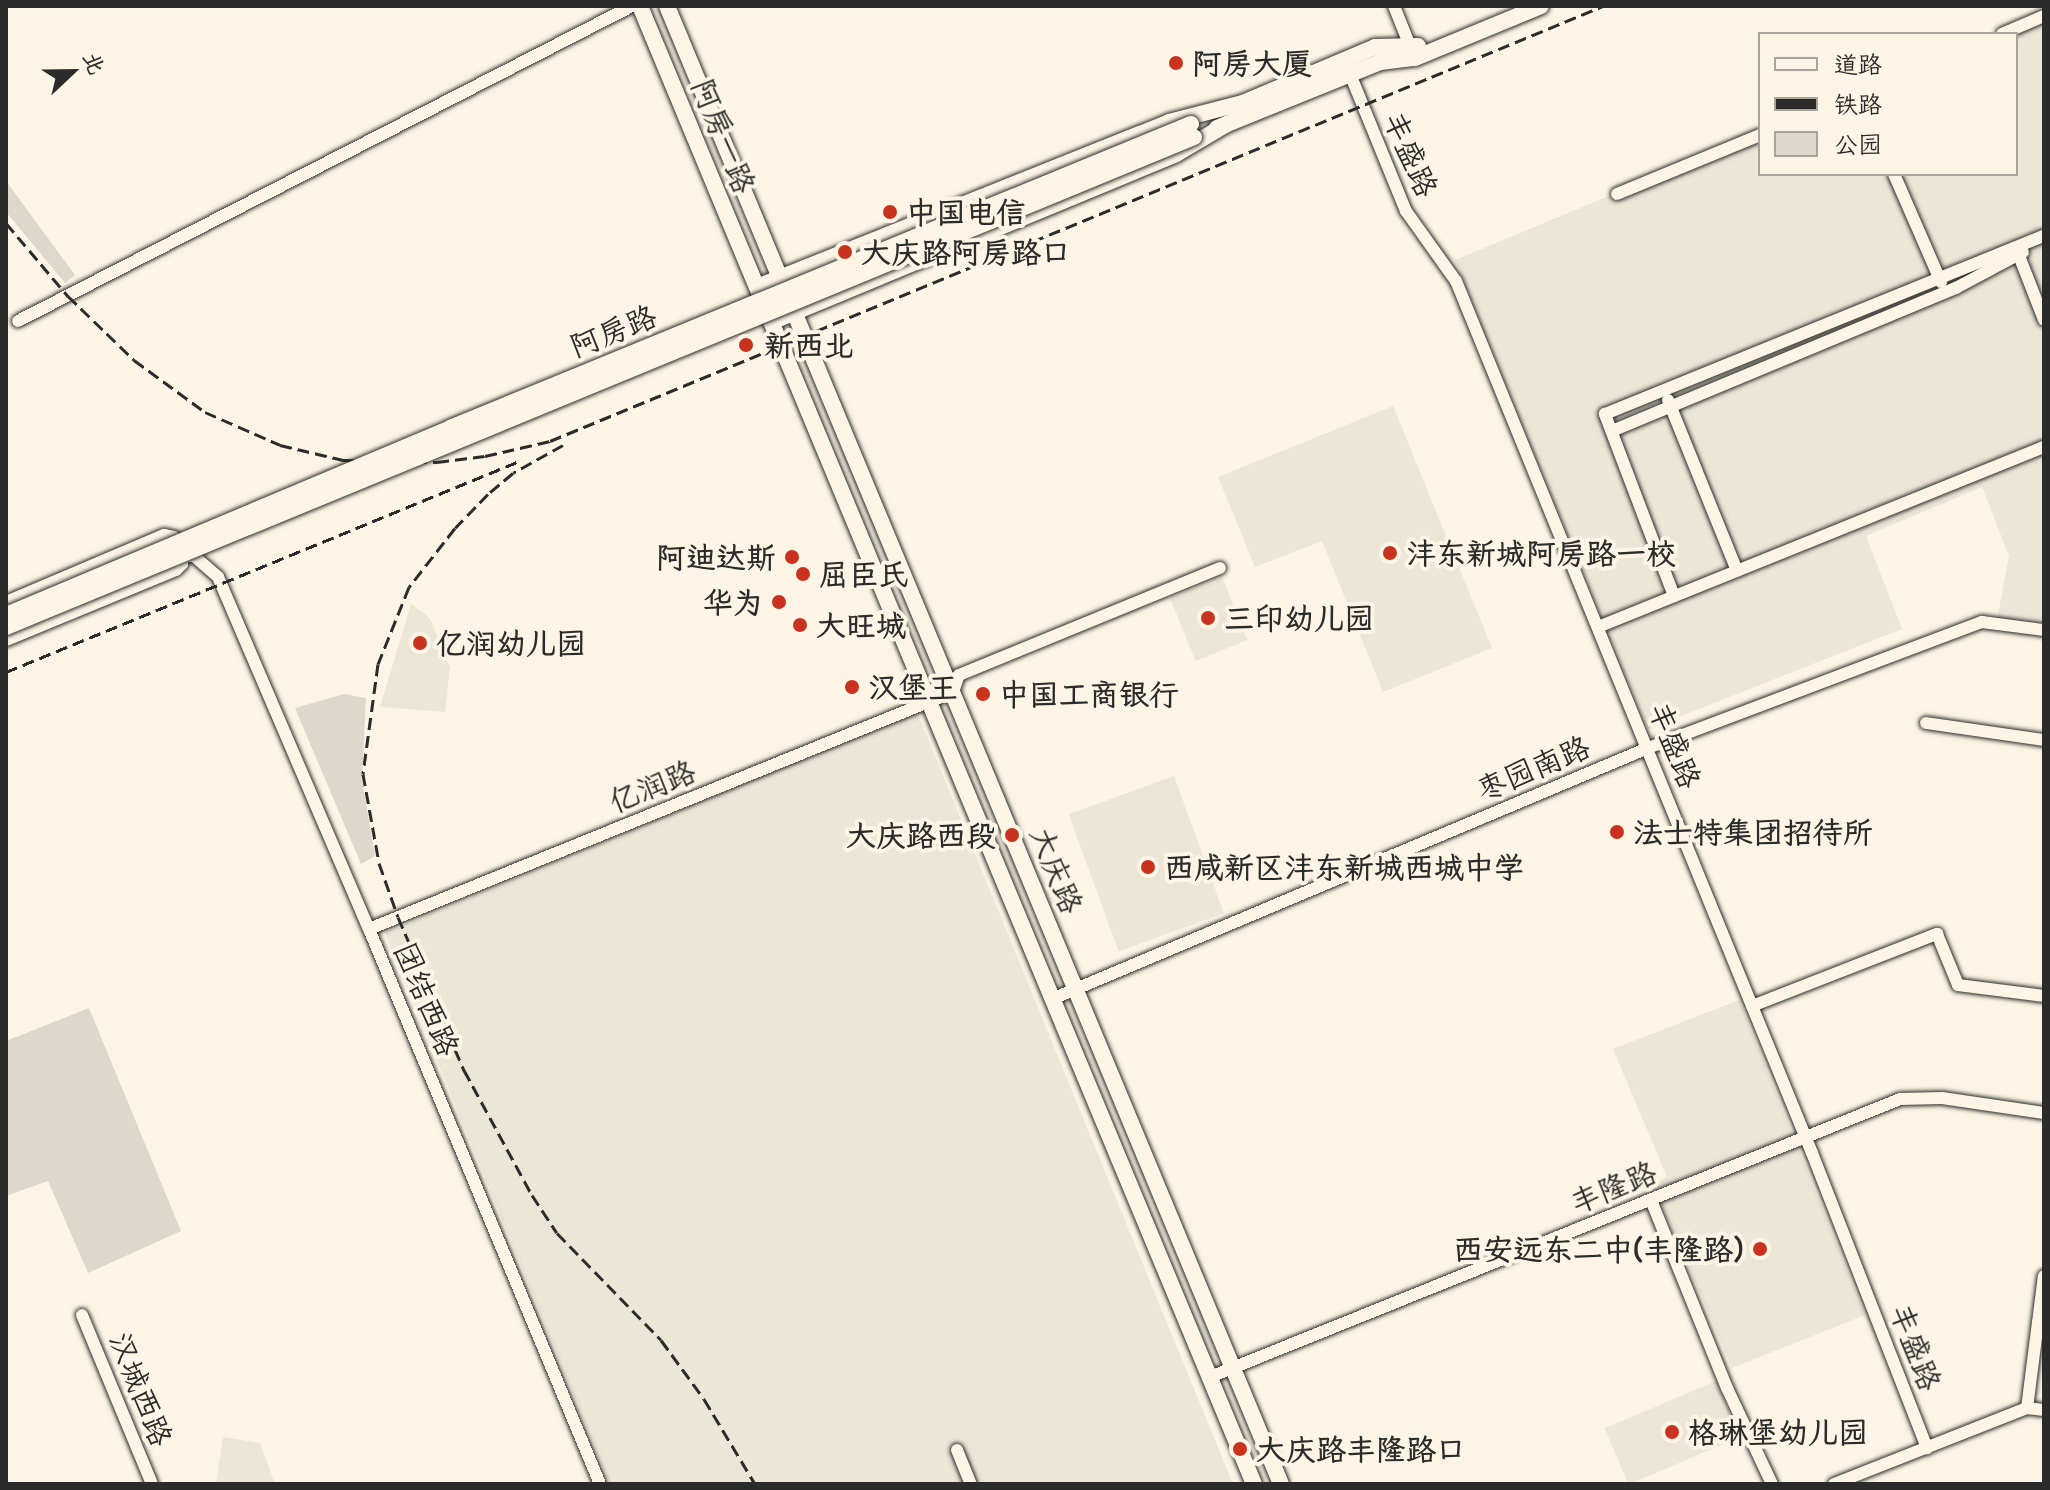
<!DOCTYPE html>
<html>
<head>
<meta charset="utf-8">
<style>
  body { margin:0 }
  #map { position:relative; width:2050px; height:1490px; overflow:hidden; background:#fcf5e5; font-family:"Patrick Hand","LXGW WenKai TC",sans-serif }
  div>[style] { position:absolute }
  .built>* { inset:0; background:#ece6d7; transform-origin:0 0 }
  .green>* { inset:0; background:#ded8ca }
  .roads { filter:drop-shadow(0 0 2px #2b2b2b) drop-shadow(0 0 2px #2b2b2b) }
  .minor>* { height:12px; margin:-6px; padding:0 6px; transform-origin:6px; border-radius:6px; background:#fcf5e5 }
  .major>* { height:16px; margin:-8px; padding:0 8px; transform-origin:8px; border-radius:8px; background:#fcf5e5 }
  .rail>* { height:3px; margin-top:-1.5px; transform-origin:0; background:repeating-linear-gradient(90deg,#2b2b2b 0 12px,transparent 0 18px) }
  .bridges { filter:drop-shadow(0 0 2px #2b2b2b) drop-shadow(0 0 2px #2b2b2b) }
  .major-bridge>* { height:16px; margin:-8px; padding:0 8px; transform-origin:8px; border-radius:8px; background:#fcf5e5 }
  .dots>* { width:22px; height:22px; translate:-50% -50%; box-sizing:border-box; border:4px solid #fcf5e5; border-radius:50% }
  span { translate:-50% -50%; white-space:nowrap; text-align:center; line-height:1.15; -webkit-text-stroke:8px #fcf5e5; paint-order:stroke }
  .poi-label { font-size:30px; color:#2b2b2b; font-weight:700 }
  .left { translate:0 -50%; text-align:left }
  .right { translate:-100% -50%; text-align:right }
  .street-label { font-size:30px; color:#2b2b2b }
  .frame { position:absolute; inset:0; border:8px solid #2b2b2b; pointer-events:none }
  .legend { position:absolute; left:1758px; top:32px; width:260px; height:144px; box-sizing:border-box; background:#fcf5e5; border:2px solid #a8a49b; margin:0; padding:10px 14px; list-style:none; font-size:24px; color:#2b2b2b }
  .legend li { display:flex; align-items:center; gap:16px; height:40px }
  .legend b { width:40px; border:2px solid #a8a49b }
  .north { position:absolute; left:32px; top:32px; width:80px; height:80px; -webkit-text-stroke:6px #fcf5e5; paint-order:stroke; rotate:68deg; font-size:22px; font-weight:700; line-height:32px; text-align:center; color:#2b2b2b }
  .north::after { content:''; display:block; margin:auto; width:28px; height:36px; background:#2b2b2b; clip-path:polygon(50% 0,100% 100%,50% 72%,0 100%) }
</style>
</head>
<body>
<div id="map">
  <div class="built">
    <i style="clip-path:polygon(2044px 14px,2044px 625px,1997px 620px,2009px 556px,1982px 487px,1866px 536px,1902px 629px,1648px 729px,1455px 260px,1760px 133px,1760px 174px,2016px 174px,2016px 34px)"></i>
    <i style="clip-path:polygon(1393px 406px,1492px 648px,1383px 692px,1322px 541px,1255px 567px,1218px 477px)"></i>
    <i style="left:1222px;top:577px;width:68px;height:56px;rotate:68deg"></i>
    <i style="clip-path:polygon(411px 604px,430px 618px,450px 668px,445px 712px,380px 707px)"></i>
    <i style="clip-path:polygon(917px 712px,1233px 1484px,610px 1484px,385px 933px)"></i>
    <i style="left:1174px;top:776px;width:146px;height:112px;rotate:70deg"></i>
    <i style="clip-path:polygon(1739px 1000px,1865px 1315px,1732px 1368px,1653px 1184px,1667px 1177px,1613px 1049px)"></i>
    <i style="left:1716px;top:1381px;width:61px;height:121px;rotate:67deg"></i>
    <i style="clip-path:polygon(223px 1437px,260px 1443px,275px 1484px,216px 1484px)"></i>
  </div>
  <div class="green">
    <i style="clip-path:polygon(6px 181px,75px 275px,65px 283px,6px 212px)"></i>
    <i style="clip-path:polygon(344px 694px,366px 698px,362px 780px,375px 856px,361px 864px,295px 708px)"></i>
    <i style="clip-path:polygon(89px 1008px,181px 1231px,88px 1273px,48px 1181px,6px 1196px,6px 1041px)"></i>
  </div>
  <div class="roads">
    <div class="minor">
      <i style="left:1394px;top:6px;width:48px;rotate:68.2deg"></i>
      <i style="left:2002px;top:34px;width:46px;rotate:-23.2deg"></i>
      <i style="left:1350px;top:74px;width:148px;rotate:67.8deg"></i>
      <i style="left:1406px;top:211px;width:86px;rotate:54.5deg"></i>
      <i style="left:1456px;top:281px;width:942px;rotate:67.79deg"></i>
      <i style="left:1812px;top:1153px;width:317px;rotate:68.7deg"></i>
      <i style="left:1894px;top:174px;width:118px;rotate:66.5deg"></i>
      <i style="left:1617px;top:194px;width:155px;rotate:-22.4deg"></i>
      <i style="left:2016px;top:248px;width:77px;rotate:68.7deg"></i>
      <i style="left:18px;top:321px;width:690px;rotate:-27.16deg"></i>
      <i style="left:1668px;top:400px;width:184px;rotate:68deg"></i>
      <i style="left:1612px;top:431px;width:373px;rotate:-22.6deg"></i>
      <i style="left:1956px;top:288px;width:76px;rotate:-28.2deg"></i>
      <i style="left:182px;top:556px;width:12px"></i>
      <i style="left:194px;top:556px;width:32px;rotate:41deg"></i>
      <i style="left:218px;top:577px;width:383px;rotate:66.8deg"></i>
      <i style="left:369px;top:929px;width:601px;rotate:67.4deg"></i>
      <i style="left:1674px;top:596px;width:195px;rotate:-110.8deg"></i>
      <i style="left:1605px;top:414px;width:474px;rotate:-22.1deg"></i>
      <i style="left:6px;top:602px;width:172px;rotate:-23deg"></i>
      <i style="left:164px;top:535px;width:10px;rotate:11deg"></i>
      <i style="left:174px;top:537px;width:13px;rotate:58deg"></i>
      <i style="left:181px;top:548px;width:16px;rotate:86deg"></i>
      <i style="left:182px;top:564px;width:8px;rotate:135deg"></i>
      <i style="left:176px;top:570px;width:184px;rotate:157.6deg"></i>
      <i style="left:1598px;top:627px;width:481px;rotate:-22deg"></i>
      <i style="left:1926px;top:723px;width:119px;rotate:8.2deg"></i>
      <i style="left:369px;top:929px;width:630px;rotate:-22.09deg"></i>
      <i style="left:953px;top:692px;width:18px;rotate:-71deg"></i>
      <i style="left:959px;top:675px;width:282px;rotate:-22.3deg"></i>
      <i style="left:1052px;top:999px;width:647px;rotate:-22.84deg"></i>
      <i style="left:1648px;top:748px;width:357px;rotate:-20.7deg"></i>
      <i style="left:1982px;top:622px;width:63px;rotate:7.4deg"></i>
      <i style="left:1752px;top:1006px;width:199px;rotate:-21.3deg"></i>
      <i style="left:1937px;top:934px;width:55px;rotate:67.6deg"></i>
      <i style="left:1958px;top:985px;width:87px;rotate:7.3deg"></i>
      <i style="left:1651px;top:1200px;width:203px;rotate:68deg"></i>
      <i style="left:1727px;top:1388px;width:106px;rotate:64.9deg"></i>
      <i style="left:82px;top:1315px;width:183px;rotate:67.5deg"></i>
      <i style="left:1210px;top:1377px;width:744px;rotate:-21.94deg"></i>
      <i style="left:1900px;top:1099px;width:42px;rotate:-1.4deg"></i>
      <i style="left:1942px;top:1098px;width:103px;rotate:8.4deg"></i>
      <i style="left:2027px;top:1408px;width:133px;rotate:-82.7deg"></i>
      <i style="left:957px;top:1450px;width:37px;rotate:68deg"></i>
      <i style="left:1834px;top:1484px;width:207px;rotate:-21.5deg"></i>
      <i style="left:2027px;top:1408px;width:17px;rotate:7deg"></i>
    </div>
    <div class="major">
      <i style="left:640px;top:6px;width:1600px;rotate:67.44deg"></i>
      <i style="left:667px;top:6px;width:1600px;rotate:67.44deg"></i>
      <i style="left:1233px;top:107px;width:154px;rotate:-22.9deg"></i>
      <i style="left:1375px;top:47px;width:43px;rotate:-1.3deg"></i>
      <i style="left:1217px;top:128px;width:176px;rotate:-22deg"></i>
      <i style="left:1380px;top:62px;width:35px;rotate:-7deg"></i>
      <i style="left:1415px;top:58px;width:136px;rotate:-22.4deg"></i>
      <i style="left:757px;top:287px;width:444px;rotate:-21.8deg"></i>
      <i style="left:1169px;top:122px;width:76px;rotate:-14.4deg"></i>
      <i style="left:771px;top:322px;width:438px;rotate:-22.5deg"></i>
      <i style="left:1176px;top:154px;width:59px;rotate:-30.5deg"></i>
    </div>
  </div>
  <div class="rail">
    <i style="left:6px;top:223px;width:96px;rotate:49.7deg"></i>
    <i style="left:68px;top:296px;width:92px;rotate:44.1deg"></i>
    <i style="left:134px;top:360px;width:88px;rotate:36.2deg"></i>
    <i style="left:205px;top:412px;width:82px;rotate:23.7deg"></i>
    <i style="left:280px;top:445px;width:65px;rotate:13.4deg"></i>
    <i style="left:343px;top:460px;width:94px;rotate:1.2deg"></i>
    <i style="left:437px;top:462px;width:48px;rotate:-7.1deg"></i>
    <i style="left:485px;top:456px;width:67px;rotate:-13deg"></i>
    <i style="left:550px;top:441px;width:1139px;rotate:-22.45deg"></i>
    <i style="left:563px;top:445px;width:57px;rotate:150.8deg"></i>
    <i style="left:513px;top:473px;width:33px;rotate:140deg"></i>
    <i style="left:488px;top:494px;width:47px;rotate:134.1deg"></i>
    <i style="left:455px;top:528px;width:75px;rotate:127.9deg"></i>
    <i style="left:409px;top:587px;width:83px;rotate:111.9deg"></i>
    <i style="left:378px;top:664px;width:111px;rotate:97.8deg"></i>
    <i style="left:363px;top:774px;width:90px;rotate:79.8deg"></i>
    <i style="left:379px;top:863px;width:57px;rotate:70.6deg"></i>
    <i style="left:398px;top:917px;width:167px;rotate:66.7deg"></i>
    <i style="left:464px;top:1070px;width:142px;rotate:61.5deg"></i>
    <i style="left:532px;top:1195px;width:45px;rotate:56.7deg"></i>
    <i style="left:557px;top:1233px;width:149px;rotate:45.8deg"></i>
    <i style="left:661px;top:1340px;width:73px;rotate:53.9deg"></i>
    <i style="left:704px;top:1399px;width:99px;rotate:59deg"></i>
    <i style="left:6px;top:672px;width:552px;rotate:-22.34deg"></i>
  </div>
  <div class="bridges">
    <div class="major-bridge">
      <i style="left:6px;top:615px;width:482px;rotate:-22.8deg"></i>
      <i style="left:450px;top:428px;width:801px;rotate:-22.31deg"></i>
      <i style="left:6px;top:627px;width:1285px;rotate:-22.41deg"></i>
    </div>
  </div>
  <div class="dots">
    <i style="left:1176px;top:63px;background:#c8321e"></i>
    <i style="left:890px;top:212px;background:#c8321e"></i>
    <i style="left:845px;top:252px;background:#c8321e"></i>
    <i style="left:746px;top:345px;background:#c8321e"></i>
    <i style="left:1390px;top:553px;background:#c8321e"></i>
    <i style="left:792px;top:557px;background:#c8321e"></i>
    <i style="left:803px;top:574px;background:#c8321e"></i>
    <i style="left:779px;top:602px;background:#c8321e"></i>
    <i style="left:1208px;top:618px;background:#c8321e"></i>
    <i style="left:800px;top:625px;background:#c8321e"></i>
    <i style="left:420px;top:643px;background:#c8321e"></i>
    <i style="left:852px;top:687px;background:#c8321e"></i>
    <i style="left:983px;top:694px;background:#c8321e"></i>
    <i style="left:1617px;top:832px;background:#c8321e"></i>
    <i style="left:1012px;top:835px;background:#c8321e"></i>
    <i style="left:1148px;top:867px;background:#c8321e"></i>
    <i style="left:1760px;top:1249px;background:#c8321e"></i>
    <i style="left:1672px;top:1432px;background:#c8321e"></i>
    <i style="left:1240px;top:1449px;background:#c8321e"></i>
  </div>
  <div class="poi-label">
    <span class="left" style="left:1192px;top:63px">阿房大厦</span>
    <span class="left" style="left:906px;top:212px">中国电信</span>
    <span class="left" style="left:861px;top:252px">大庆路阿房路口</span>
    <span class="left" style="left:764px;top:345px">新西北</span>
    <span class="left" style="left:1406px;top:553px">沣东新城阿房路一校</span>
    <span class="right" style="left:776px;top:557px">阿迪达斯</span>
    <span class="left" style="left:819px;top:574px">屈臣氏</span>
    <span class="right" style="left:763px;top:602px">华为</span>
    <span class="left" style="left:1224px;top:618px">三印幼儿园</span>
    <span class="left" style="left:816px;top:625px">大旺城</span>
    <span class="left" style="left:436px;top:643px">亿润幼儿园</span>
    <span class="left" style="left:868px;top:687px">汉堡王</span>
    <span class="left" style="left:999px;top:694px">中国工商银行</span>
    <span class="left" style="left:1633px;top:832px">法士特集团招待所</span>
    <span class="right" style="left:996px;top:835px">大庆路西段</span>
    <span class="left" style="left:1164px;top:867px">西咸新区沣东新城西城中学</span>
    <span class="right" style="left:1744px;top:1249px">西安远东二中(丰隆路)</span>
    <span class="left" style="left:1688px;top:1432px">格琳堡幼儿园</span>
    <span class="left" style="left:1256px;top:1449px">大庆路丰隆路口</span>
  </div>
  <div class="street-label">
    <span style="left:724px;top:136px;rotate:68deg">阿房一路</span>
    <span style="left:1411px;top:154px;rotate:66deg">丰盛路</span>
    <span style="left:613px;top:331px;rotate:-22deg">阿房路</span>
    <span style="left:1675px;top:745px;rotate:68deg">丰盛路</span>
    <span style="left:1533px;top:768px;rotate:-23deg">枣园南路</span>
    <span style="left:652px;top:786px;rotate:-22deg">亿润路</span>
    <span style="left:1057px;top:870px;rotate:68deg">大庆路</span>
    <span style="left:427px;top:999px;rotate:67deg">团结西路</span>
    <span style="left:1613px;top:1187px;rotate:-22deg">丰隆路</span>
    <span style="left:1916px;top:1347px;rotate:69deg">丰盛路</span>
    <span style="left:141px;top:1389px;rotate:68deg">汉城西路</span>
  </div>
  <div class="frame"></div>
  <ul class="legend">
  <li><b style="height:10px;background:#fcf5e5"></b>道路</li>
  <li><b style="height:10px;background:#2b2b2b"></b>铁路</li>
  <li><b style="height:22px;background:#ded8ca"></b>公园</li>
  </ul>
  <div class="north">北</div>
</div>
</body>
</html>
